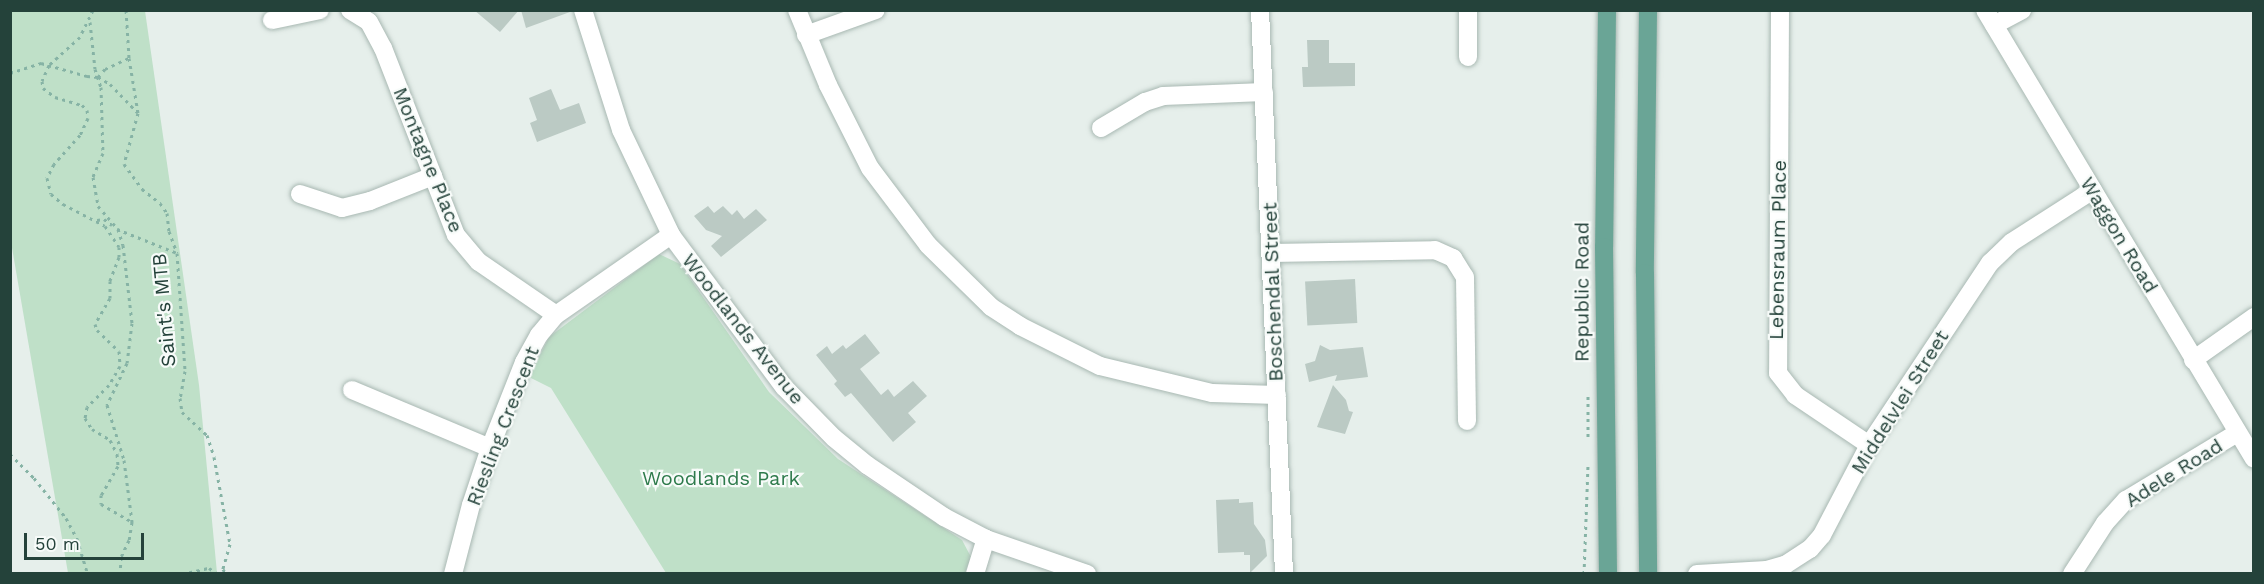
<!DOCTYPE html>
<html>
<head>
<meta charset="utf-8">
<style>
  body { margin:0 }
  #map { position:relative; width:2264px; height:584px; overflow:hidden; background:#e6efeb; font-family:"Work Sans",sans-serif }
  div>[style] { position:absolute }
  .green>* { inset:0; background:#bfe0c8 }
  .building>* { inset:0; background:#bbcac4; transform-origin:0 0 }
  .path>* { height:3px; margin-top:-1.5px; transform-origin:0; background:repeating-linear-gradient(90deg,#86b3a5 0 3px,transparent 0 7.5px) }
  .roads { filter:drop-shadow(0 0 2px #a8b8b2) drop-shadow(0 0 2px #a8b8b2) }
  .minor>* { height:18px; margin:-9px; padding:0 9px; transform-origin:9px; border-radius:9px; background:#fff }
  .major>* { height:18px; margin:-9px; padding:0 9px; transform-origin:9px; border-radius:9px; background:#6aa596 }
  span { translate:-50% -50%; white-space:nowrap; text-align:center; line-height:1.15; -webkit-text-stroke:4.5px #f7fbf9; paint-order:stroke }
  .street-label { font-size:20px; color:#24423a }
  .park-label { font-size:20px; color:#2d7a4b }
  .frame { position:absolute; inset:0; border:12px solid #24423a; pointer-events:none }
  .scale { position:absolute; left:24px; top:533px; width:120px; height:27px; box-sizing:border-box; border:3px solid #24423a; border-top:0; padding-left:8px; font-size:18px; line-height:21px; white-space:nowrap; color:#24423a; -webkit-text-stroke:4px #f7fbf9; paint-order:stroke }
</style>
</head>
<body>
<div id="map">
  <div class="green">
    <i style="clip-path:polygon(10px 11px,145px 11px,199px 385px,217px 573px,68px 573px,11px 242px)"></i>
    <i style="clip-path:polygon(659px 254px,680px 264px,769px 392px,838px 459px,962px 540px,971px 557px,965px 573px,666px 573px,551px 388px,529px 377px,549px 337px)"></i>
  </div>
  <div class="building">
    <i style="clip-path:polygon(474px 10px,519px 10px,500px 32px)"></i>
    <i style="clip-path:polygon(521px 10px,570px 10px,570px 12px,526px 28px)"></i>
    <i style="clip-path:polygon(1307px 40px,1329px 40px,1329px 63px,1355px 63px,1355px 86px,1303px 87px,1302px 67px,1308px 67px)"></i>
    <i style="clip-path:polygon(551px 89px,560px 110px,579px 103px,586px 123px,537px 142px,530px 123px,537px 120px,529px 98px)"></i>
    <i style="clip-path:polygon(708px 206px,714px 213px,723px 206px,732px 215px,737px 210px,744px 219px,756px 209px,767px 220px,721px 257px,711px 246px,722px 236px,706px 230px,694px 216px)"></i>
    <i style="left:1355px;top:279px;width:44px;height:50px;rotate:87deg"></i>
    <i style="clip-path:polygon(865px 334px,880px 353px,860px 369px,881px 395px,888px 389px,894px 397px,913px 381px,927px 396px,908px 413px,916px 422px,893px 442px,851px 393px,845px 397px,834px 384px,837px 381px,816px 355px,827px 346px,832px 354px,843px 345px,846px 349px)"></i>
    <i style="clip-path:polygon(1320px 345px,1330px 350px,1363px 347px,1368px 377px,1335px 381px,1337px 375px,1309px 382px,1305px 364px,1315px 361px)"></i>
    <i style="clip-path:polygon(1333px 385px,1346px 400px,1349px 411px,1353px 412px,1345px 434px,1317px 427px)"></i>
    <i style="clip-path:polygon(1239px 499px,1239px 503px,1253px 502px,1254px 524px,1265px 540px,1267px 556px,1250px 573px,1250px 555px,1244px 555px,1244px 552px,1218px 553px,1216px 500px)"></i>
  </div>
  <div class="path">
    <i style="left:93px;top:10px;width:30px;rotate:116deg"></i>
    <i style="left:80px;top:37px;width:42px;rotate:137.9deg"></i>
    <i style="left:49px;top:65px;width:17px;rotate:114deg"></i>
    <i style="left:42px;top:81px;width:7px;rotate:82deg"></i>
    <i style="left:43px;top:88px;width:15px;rotate:37deg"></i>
    <i style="left:55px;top:97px;width:28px;rotate:17deg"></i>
    <i style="left:82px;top:105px;width:7px;rotate:45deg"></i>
    <i style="left:87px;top:110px;width:8px;rotate:83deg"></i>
    <i style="left:88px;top:118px;width:19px;rotate:115deg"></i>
    <i style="left:80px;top:135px;width:39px;rotate:132deg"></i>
    <i style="left:54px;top:164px;width:16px;rotate:117deg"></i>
    <i style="left:47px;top:178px;width:16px;rotate:76deg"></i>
    <i style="left:51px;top:194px;width:16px;rotate:40deg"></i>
    <i style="left:63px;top:204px;width:47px;rotate:27.6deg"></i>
    <i style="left:105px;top:226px;width:25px;rotate:56deg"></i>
    <i style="left:119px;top:247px;width:10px;rotate:90deg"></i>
    <i style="left:119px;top:257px;width:26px;rotate:111deg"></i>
    <i style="left:110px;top:281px;width:17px;rotate:90deg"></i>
    <i style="left:110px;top:298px;width:30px;rotate:120deg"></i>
    <i style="left:95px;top:324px;width:6px;rotate:72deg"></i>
    <i style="left:97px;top:330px;width:30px;rotate:44deg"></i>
    <i style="left:119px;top:351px;width:15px;rotate:86deg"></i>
    <i style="left:120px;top:366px;width:22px;rotate:120deg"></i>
    <i style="left:109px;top:385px;width:31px;rotate:135deg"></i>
    <i style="left:87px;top:407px;width:11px;rotate:100deg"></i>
    <i style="left:85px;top:418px;width:13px;rotate:58deg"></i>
    <i style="left:92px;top:429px;width:21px;rotate:31deg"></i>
    <i style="left:110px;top:440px;width:16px;rotate:63deg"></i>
    <i style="left:117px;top:454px;width:12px;rotate:85deg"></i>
    <i style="left:118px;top:466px;width:34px;rotate:120deg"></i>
    <i style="left:101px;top:495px;width:9px;rotate:90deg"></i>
    <i style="left:101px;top:504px;width:36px;rotate:30deg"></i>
    <i style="left:126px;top:10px;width:48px;rotate:86.4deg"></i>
    <i style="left:129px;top:58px;width:56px;rotate:80.7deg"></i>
    <i style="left:138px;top:113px;width:53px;rotate:105.4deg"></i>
    <i style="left:124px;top:164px;width:31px;rotate:54deg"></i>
    <i style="left:142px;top:189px;width:23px;rotate:38deg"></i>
    <i style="left:160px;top:203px;width:12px;rotate:55deg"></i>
    <i style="left:167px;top:213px;width:18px;rotate:84deg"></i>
    <i style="left:169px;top:231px;width:23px;rotate:70deg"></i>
    <i style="left:177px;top:253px;width:118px;rotate:86.1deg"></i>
    <i style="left:185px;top:371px;width:27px;rotate:100deg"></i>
    <i style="left:180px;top:398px;width:14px;rotate:82deg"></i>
    <i style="left:182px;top:412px;width:34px;rotate:43deg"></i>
    <i style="left:207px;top:435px;width:23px;rotate:72deg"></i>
    <i style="left:214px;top:457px;width:88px;rotate:79.6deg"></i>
    <i style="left:230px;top:544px;width:26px;rotate:106deg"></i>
    <i style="left:223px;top:569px;width:6px;rotate:59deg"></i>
    <i style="left:90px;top:22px;width:47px;rotate:83.9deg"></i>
    <i style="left:95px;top:69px;width:19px;rotate:72deg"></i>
    <i style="left:101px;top:87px;width:66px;rotate:88.3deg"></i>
    <i style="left:103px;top:153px;width:26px;rotate:113deg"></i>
    <i style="left:93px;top:177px;width:29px;rotate:80deg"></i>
    <i style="left:98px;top:206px;width:30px;rotate:49deg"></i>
    <i style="left:118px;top:229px;width:17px;rotate:73deg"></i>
    <i style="left:123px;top:245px;width:79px;rotate:83.4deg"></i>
    <i style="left:132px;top:323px;width:40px;rotate:97.1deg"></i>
    <i style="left:127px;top:363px;width:47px;rotate:115.5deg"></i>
    <i style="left:107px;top:405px;width:58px;rotate:72.8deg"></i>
    <i style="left:124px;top:460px;width:63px;rotate:82.6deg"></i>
    <i style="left:132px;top:522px;width:18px;rotate:99deg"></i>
    <i style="left:129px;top:540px;width:19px;rotate:115deg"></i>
    <i style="left:121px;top:557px;width:17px;rotate:93deg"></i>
    <i style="left:10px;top:73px;width:33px;rotate:-18deg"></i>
    <i style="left:41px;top:63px;width:48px;rotate:15.8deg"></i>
    <i style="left:87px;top:76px;width:11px;rotate:5deg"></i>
    <i style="left:98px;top:77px;width:11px;rotate:-49deg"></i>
    <i style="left:105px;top:69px;width:26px;rotate:-25deg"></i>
    <i style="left:98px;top:77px;width:14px;rotate:30deg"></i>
    <i style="left:110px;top:84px;width:39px;rotate:46deg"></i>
    <i style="left:97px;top:220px;width:7px;rotate:-8deg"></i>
    <i style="left:104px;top:219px;width:10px;rotate:37deg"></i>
    <i style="left:117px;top:229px;width:65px;rotate:21.8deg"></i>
    <i style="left:1588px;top:396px;width:41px;rotate:90deg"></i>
    <i style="left:10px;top:454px;width:34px;rotate:45deg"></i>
    <i style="left:34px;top:478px;width:51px;rotate:51.3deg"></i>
    <i style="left:66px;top:518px;width:24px;rotate:62deg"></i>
    <i style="left:77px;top:539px;width:37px;rotate:73deg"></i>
    <i style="left:182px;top:574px;width:28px;rotate:-13deg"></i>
    <i style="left:209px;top:568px;width:11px;rotate:34deg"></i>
    <i style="left:1584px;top:574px;width:110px;rotate:-87.9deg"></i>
  </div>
  <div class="roads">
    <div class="minor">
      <i style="left:350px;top:10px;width:22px;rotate:32deg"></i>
      <i style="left:369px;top:22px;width:30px;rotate:62deg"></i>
      <i style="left:383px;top:48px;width:201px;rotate:68.7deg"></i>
      <i style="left:456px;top:235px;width:35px;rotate:50deg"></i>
      <i style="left:479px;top:262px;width:93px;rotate:34.5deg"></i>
      <i style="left:583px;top:10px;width:126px;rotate:72.4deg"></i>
      <i style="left:621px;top:130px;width:116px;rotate:64.5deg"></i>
      <i style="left:671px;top:235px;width:189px;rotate:53.4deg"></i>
      <i style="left:784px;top:387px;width:71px;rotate:45.6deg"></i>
      <i style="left:834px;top:438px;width:43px;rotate:39.3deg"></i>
      <i style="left:867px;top:465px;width:93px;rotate:34deg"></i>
      <i style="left:944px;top:517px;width:47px;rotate:27.6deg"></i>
      <i style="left:986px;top:539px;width:107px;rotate:19.1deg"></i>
      <i style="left:797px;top:10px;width:81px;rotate:67.5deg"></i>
      <i style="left:828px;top:85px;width:93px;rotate:63.2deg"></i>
      <i style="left:870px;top:168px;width:96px;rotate:53deg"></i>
      <i style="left:928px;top:245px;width:88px;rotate:44.5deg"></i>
      <i style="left:991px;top:307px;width:35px;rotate:33deg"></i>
      <i style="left:1020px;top:326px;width:89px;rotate:26.6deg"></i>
      <i style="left:1100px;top:366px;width:115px;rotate:13.6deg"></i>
      <i style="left:1212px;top:393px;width:65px;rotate:1.8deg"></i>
      <i style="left:1260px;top:10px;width:565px;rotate:87.56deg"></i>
      <i style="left:1468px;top:10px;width:47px;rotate:90deg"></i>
      <i style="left:1780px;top:10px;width:363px;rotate:90.3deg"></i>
      <i style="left:1778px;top:373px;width:28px;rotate:52deg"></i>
      <i style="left:1795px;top:395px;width:89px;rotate:34deg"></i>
      <i style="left:1985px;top:10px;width:523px;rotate:59.07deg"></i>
      <i style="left:272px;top:20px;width:49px;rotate:-11.8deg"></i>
      <i style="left:1994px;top:25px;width:32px;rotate:-28deg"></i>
      <i style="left:806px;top:35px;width:74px;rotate:-19.7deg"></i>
      <i style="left:1101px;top:128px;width:51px;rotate:-30.6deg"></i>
      <i style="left:1145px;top:102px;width:19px;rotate:-18deg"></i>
      <i style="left:1163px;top:96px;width:101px;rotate:-2.3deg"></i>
      <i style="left:300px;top:194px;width:44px;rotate:18.4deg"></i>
      <i style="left:342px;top:208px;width:29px;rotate:-14deg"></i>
      <i style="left:370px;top:201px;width:68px;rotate:-21.6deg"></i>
      <i style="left:1271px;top:253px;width:164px;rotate:-1deg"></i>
      <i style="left:1435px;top:250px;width:20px;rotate:24deg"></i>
      <i style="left:1453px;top:258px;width:22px;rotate:58deg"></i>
      <i style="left:1465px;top:277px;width:144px;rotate:89.2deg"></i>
      <i style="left:2193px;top:360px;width:75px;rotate:-35.2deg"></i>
      <i style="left:352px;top:390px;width:150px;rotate:22.8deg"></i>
      <i style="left:453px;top:574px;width:71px;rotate:-75.4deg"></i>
      <i style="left:471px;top:505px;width:60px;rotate:-71.6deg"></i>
      <i style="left:490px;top:448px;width:92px;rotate:-68.4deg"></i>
      <i style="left:524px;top:362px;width:31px;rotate:-61deg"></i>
      <i style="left:539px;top:335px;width:26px;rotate:-50deg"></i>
      <i style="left:556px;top:315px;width:140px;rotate:-34.8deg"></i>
      <i style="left:975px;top:574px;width:37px;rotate:-73deg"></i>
      <i style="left:1697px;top:574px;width:70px;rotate:-3.3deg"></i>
      <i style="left:1767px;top:570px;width:19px;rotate:-16deg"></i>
      <i style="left:1785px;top:565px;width:30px;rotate:-33deg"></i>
      <i style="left:1810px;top:549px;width:18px;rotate:-49deg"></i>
      <i style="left:1822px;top:535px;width:102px;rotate:-62.4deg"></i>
      <i style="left:1869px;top:445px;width:219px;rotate:-56.4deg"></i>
      <i style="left:1990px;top:263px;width:30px;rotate:-44deg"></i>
      <i style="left:2012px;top:242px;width:96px;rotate:-32.7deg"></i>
      <i style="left:2072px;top:574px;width:61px;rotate:-57.1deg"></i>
      <i style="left:2105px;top:523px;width:31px;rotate:-48deg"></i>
      <i style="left:2126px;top:500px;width:130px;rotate:-31.1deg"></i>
    </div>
    <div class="major">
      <i style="left:1607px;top:10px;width:237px;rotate:90.7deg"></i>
      <i style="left:1604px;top:247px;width:327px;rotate:89.3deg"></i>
      <i style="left:1648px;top:10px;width:263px;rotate:90.7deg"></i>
      <i style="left:1645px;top:273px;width:301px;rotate:89.4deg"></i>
    </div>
  </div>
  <div class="street-label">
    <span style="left:428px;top:160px;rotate:68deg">Montagne Place</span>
    <span style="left:2119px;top:235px;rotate:59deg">Waggon Road</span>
    <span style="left:1778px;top:250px;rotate:-89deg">Lebensraum Place</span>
    <span style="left:1273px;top:292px;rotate:-92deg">Boschendal Street</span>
    <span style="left:1582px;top:292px;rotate:-90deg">Republic Road</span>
    <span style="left:164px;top:310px;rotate:-95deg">Saint's MTB</span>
    <span style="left:743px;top:329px;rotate:52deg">Woodlands Avenue</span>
    <span style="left:1900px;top:402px;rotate:-58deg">Middelvlei Street</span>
    <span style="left:503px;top:426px;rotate:-69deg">Riesling Crescent</span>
    <span style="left:2174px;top:473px;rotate:-32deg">Adele Road</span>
  </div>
  <div class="park-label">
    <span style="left:721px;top:478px">Woodlands Park</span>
  </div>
  <div class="frame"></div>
  <div class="scale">50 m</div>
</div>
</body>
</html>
